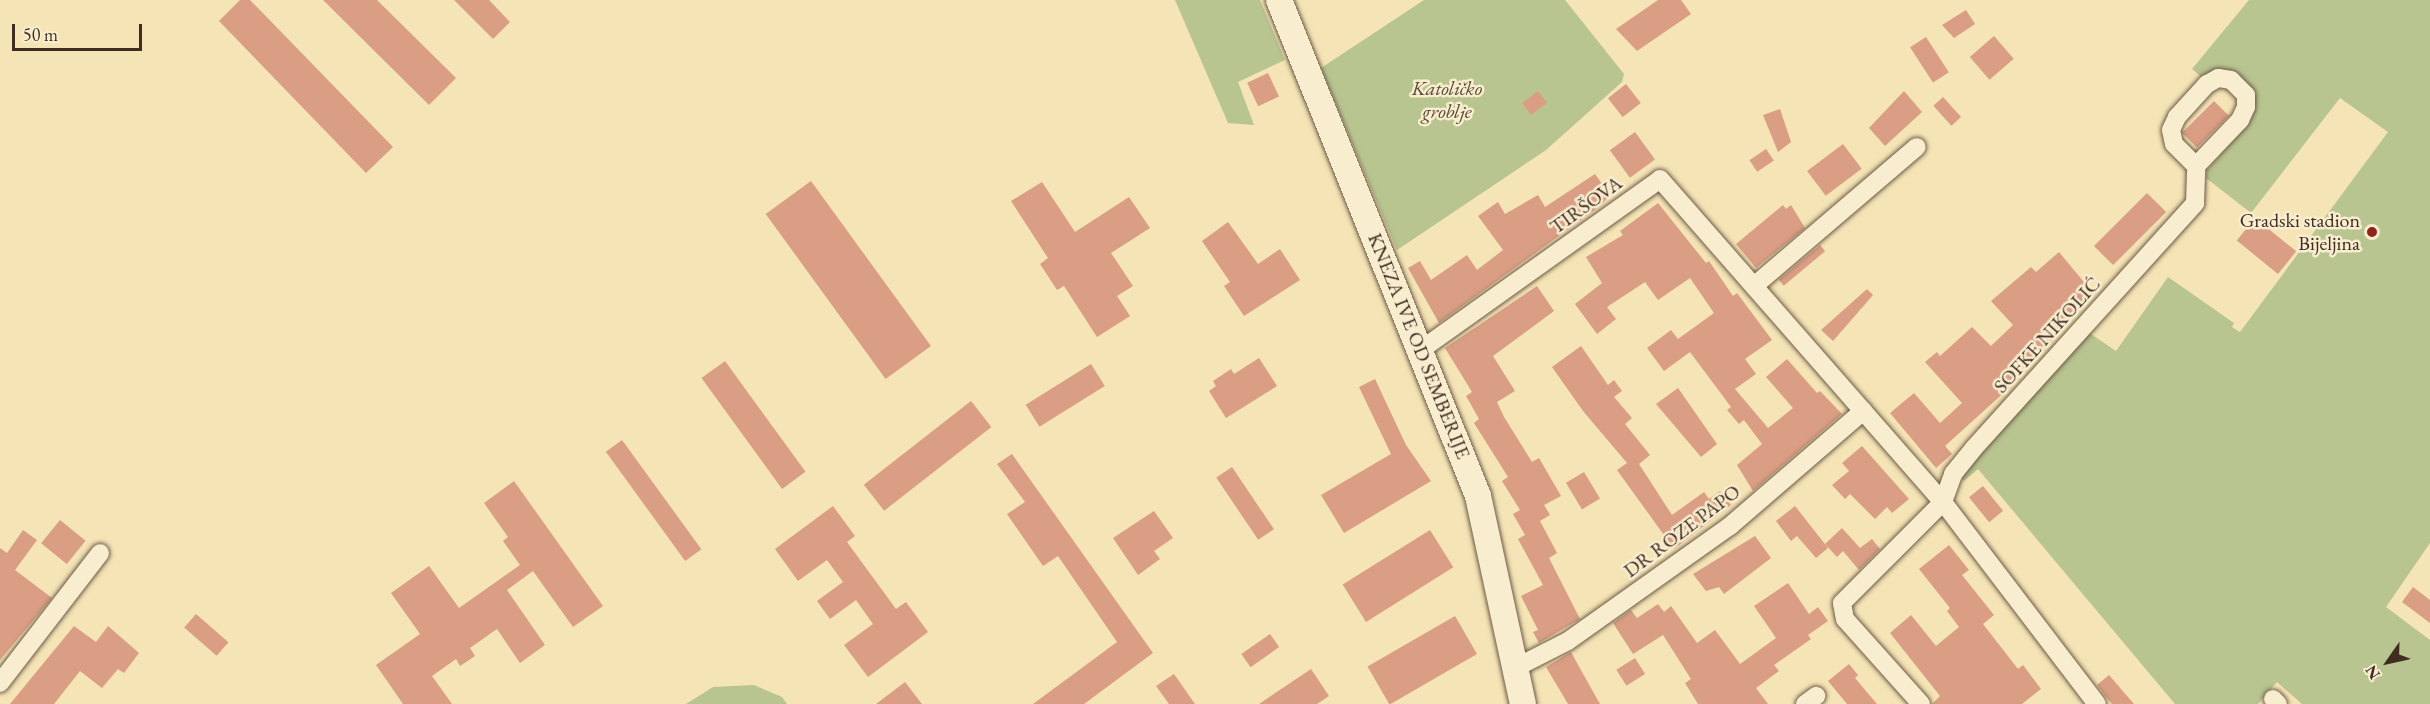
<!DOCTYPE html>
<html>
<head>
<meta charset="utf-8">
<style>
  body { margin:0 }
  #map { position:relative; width:2430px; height:704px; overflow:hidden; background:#f5e4b5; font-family:"EB Garamond",serif }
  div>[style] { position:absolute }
  .green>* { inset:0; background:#b8c590 }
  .building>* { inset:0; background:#da9e84; transform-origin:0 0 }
  .roads { filter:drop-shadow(0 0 2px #6c5b47) drop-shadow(0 0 2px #6c5b47) }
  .street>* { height:18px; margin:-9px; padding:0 9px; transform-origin:9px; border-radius:9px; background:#f8edcf }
  .secondary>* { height:26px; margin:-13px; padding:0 13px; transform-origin:13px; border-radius:13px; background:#f8edcf }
  .dots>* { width:16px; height:16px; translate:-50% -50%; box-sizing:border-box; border:3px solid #f8edcf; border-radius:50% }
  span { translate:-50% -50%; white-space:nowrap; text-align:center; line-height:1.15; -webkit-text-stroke:5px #f8edcf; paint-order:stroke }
  .park-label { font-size:20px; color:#574b38; font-style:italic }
  .street-label { font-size:20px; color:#3f2d22 }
  .poi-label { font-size:20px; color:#3f2d22 }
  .right { translate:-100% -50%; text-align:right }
  .north { position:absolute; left:2358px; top:632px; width:60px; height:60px; -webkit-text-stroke:4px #f8edcf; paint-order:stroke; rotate:236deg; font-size:16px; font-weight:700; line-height:24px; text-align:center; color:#3f2d22 }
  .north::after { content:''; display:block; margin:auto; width:21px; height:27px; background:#3f2d22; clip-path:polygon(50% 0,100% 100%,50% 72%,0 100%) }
  .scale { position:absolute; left:12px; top:24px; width:130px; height:27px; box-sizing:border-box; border:3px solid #3f2d22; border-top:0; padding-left:8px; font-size:18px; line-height:21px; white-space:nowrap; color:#3f2d22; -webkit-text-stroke:4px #f8edcf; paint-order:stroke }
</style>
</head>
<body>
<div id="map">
  <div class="green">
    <i style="clip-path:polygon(1175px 0,1260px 0,1285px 60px,1238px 82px,1254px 125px,1228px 123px)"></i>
    <i style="clip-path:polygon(1424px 0,1565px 0,1624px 74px,1622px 82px,1546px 150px,1397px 250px,1321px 68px)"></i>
    <i style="clip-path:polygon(2249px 0,2430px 0,2430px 543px,2386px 607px,2430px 640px,2430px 704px,2302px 704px,2277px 682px,2258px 704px,2175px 704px,1978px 469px,1964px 481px,1958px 474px,2085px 330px,2116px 351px,2168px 277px,2234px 323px,2232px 327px,2240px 332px,2388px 132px,2340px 98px,2251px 213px,2206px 178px,2207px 170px,2249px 122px,2248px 90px,2205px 80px,2192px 69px)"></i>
    <i style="clip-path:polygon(754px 685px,782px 697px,787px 704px,686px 704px,713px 687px)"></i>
  </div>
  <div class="building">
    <i style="clip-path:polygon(240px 0,250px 0,393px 147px,366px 173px,219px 21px)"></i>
    <i style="clip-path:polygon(323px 0,377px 0,456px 78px,429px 105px)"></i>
    <i style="clip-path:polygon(454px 0,489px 0,510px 22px,493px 39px)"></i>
    <i style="clip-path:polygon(1658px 0,1681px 0,1691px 14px,1637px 51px,1616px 29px)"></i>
    <i style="clip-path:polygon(1966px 10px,1975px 24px,1954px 38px,1942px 25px)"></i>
    <i style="left:1994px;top:36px;width:30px;height:32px;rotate:49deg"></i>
    <i style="left:1926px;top:37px;width:42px;height:19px;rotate:57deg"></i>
    <i style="left:1268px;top:73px;width:26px;height:23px;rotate:65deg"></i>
    <i style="left:1626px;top:84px;width:24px;height:23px;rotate:52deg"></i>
    <i style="left:1538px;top:91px;width:15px;height:20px;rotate:53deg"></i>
    <i style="clip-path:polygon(1904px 91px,1922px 112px,1885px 146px,1869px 128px)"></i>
    <i style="left:1943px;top:97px;width:27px;height:13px;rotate:48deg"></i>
    <i style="left:2214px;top:101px;width:21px;height:45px;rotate:45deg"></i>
    <i style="clip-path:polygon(1780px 109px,1791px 142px,1778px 152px,1763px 115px)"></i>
    <i style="left:1635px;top:132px;width:34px;height:31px;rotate:54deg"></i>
    <i style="left:1843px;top:144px;width:31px;height:45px;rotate:53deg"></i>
    <i style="left:1766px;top:149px;width:14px;height:20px;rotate:56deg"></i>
    <i style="clip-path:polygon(1595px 174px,1610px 195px,1600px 206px,1439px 323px,1408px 268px,1420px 261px,1431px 280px,1467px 255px,1477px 270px,1503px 250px,1478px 216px,1498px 202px,1505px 214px,1538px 195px,1545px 207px)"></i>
    <i style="left:811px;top:181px;width:204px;height:56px;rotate:54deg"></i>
    <i style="clip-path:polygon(1042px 182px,1075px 232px,1129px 197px,1150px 228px,1111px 253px,1133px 286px,1117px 296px,1130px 316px,1097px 337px,1064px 286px,1057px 290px,1040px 264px,1048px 258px,1011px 201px)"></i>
    <i style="left:2147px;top:193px;width:27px;height:75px;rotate:45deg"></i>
    <i style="clip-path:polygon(1658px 203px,1706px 263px,1709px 261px,1733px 296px,1737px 293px,1772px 340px,1745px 359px,1756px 374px,1735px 389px,1768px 428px,1793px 408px,1766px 377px,1787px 359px,1817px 393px,1820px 391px,1842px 414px,1753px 491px,1737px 465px,1762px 444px,1744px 420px,1739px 424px,1727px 410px,1731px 407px,1690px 352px,1664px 371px,1647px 348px,1671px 330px,1678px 339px,1714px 313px,1690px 278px,1658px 300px,1645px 282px,1607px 307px,1616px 319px,1597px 334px,1575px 304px,1602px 283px,1586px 257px,1623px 235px,1620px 231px)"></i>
    <i style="clip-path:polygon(1783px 205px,1786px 209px,1791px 205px,1805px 228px,1756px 268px,1736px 244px)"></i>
    <i style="left:2255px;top:218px;width:53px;height:29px;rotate:39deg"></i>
    <i style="clip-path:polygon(1228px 222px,1258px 264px,1280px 249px,1300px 280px,1244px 316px,1224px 286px,1230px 282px,1202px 241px)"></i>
    <i style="left:1820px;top:245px;width:8px;height:54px;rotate:50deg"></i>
    <i style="clip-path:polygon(2059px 252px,2093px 293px,2061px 322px,2065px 326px,2007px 385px,2009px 388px,1945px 446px,1952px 454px,1936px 468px,1890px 413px,1914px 393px,1940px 423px,1962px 403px,1925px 362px,1937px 352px,1940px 356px,1972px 327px,1991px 346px,2013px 325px,1991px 301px,2031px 267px,2036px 272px)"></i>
    <i style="clip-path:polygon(1537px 286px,1554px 311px,1493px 356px,1515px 391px,1497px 402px,1504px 417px,1532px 462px,1539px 458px,1561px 496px,1544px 505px,1550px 515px,1540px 521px,1557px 553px,1549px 558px,1580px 619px,1539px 643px,1533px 632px,1538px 630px,1521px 596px,1543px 585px,1518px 539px,1525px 535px,1513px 514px,1520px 510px,1502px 481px,1508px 477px,1474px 423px,1479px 419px,1466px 396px,1472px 392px,1445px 348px)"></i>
    <i style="clip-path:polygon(1867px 289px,1873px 295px,1833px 341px,1821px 330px)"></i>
    <i style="clip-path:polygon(1581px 346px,1608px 385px,1614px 380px,1622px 391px,1614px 397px,1632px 418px,1625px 424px,1650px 455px,1639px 464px,1672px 515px,1704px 492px,1709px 499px,1720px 491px,1731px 505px,1674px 549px,1617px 470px,1627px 463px,1583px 411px,1552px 367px)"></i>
    <i style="clip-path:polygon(1259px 358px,1277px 386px,1226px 418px,1209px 391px,1216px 386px,1213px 381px,1231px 369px,1234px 374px)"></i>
    <i style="left:725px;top:361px;width:137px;height:29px;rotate:54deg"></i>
    <i style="left:1091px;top:364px;width:26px;height:77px;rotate:58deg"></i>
    <i style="clip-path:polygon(1375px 379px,1406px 445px,1431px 481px,1344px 533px,1321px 495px,1391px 454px,1359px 387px)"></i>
    <i style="clip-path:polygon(1678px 388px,1717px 444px,1701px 457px,1656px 404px)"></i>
    <i style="left:971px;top:401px;width:33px;height:136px;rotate:52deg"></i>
    <i style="left:622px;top:440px;width:135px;height:20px;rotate:54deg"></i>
    <i style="clip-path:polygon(1862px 446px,1909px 499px,1892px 513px,1887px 507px,1875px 519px,1850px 494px,1845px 499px,1832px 485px,1849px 471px,1842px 463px)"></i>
    <i style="clip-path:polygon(1012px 454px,1153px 653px,1084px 704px,1033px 704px,1117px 642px,1058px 556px,1043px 566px,1007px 514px,1025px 502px,997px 464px)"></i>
    <i style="left:1232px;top:467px;width:75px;height:19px;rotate:56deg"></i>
    <i style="left:1584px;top:472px;width:31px;height:21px;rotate:59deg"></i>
    <i style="clip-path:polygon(514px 481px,603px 606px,573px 627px,533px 571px,507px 590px,545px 645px,520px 663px,497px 629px,470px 648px,475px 656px,460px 666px,456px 659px,432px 676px,452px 704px,403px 704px,376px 665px,420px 634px,391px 593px,429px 566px,459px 608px,520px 565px,503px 541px,508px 537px,484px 503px)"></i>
    <i style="left:1983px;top:486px;width:32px;height:18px;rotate:51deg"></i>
    <i style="clip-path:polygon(833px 506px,855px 536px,847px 542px,896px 609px,906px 602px,928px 632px,868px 677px,844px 645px,873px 624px,856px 600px,830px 619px,817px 601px,843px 582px,827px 560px,798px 581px,775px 549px)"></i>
    <i style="clip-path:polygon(1795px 506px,1828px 548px,1816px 558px,1797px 536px,1791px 541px,1776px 521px)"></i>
    <i style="clip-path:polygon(1154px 511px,1173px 538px,1154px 551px,1160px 559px,1138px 575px,1113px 538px)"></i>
    <i style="left:60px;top:520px;width:33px;height:30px;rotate:39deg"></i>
    <i style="clip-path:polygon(1842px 528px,1860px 548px,1872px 539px,1880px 549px,1859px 570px,1843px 551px,1837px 557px,1825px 544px)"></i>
    <i style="clip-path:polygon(23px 530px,37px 540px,15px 570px,52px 598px,0 660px,0 548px,7px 553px)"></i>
    <i style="left:1430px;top:530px;width:44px;height:103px;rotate:58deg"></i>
    <i style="clip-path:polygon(1755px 536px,1771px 558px,1724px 594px,1719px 587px,1706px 591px,1693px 574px)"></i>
    <i style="clip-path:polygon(1949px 545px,1969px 570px,1962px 575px,1994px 615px,1983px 624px,2018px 669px,2023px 665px,2041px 689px,2022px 704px,1932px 704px,1940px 696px,1890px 633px,1911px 615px,1936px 646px,1959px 627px,1947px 611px,1950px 608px,1919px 569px)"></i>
    <i style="clip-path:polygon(1788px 583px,1809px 614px,1818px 607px,1828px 621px,1808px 635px,1811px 639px,1774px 665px,1779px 671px,1756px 688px,1768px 704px,1698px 704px,1685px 683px,1691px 679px,1663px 635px,1633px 654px,1613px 623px,1631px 610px,1637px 618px,1658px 604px,1664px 612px,1671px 606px,1697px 643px,1715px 630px,1740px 664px,1776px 638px,1754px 606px)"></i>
    <i style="clip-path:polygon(2413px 587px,2430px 600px,2430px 623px,2402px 602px)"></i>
    <i style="left:196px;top:614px;width:43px;height:18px;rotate:41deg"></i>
    <i style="left:1455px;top:616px;width:44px;height:101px;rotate:60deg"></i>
    <i style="clip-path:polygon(74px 626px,96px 642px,108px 626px,139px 653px,124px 673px,118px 669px,102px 688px,80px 671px,54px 704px,10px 704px)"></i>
    <i style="left:1270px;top:634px;width:16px;height:35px;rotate:55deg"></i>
    <i style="clip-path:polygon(1571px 652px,1582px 672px,1600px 704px,1568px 704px,1546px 667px)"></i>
    <i style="left:1635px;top:658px;width:19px;height:22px;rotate:58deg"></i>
    <i style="clip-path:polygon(1849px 664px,1858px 675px,1855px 678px,1877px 704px,1847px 704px,1828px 681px)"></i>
    <i style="clip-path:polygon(1311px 669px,1329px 696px,1317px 704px,1259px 704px)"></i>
    <i style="clip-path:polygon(1174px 674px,1195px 704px,1169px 704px,1156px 686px)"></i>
    <i style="clip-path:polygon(2109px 675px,2134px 704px,2112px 704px,2106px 697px,2097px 685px)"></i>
    <i style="clip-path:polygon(905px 682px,922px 704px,876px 704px)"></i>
  </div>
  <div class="roads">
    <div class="street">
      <i style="left:1754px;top:286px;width:214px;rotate:-40.5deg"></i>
      <i style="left:1422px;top:349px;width:292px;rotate:-35.5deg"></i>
      <i style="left:1660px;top:179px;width:429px;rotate:48.8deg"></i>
      <i style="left:1943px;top:502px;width:254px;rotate:52.7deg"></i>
      <i style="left:1515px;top:668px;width:59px;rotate:-27deg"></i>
      <i style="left:1568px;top:641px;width:199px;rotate:-35.4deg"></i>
      <i style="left:1730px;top:526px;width:176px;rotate:-40.8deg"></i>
      <i style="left:0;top:683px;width:164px;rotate:-52.4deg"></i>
      <i style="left:2273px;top:699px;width:7px;rotate:45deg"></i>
      <i style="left:1805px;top:704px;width:14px;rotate:-36deg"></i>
      <i style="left:1921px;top:704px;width:114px;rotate:-131.8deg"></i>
      <i style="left:1845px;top:619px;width:16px;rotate:-101deg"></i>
      <i style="left:1842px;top:603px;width:143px;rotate:-45deg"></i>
      <i style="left:1943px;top:502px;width:30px;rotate:-70deg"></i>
      <i style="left:1953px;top:474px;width:33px;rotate:-51deg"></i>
      <i style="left:1974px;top:448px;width:330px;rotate:-47.9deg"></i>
      <i style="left:2195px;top:203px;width:37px;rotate:-88deg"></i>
      <i style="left:2196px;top:166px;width:64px;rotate:-46.3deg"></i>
      <i style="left:2240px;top:120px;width:14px;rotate:-65deg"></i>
      <i style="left:2246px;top:107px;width:12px;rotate:-90deg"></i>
      <i style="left:2246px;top:95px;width:21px;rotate:-135deg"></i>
      <i style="left:2231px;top:80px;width:13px;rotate:-171deg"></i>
      <i style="left:2218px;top:78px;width:13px;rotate:151deg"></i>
      <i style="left:2207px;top:84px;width:45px;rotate:132.3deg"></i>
      <i style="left:2177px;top:117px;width:14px;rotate:115deg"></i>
      <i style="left:2171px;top:130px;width:14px;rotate:78deg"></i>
      <i style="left:2174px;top:144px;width:31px;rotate:45deg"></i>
    </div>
    <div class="secondary">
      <i style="left:1279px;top:0;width:534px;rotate:68.14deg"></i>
      <i style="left:1478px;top:496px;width:213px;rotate:77.8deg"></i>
    </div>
  </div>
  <div class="dots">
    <i style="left:2372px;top:232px;background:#8f2418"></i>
  </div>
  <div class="park-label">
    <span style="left:1447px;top:100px">Katoličko<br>groblje</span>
  </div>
  <div class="street-label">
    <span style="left:1586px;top:205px;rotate:-36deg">TIRŠOVA</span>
    <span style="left:2047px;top:335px;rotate:-48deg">SOFKE NIKOLIĆ</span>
    <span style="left:1419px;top:346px;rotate:68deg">KNEZA IVE OD SEMBERIJE</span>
    <span style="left:1682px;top:531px;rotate:-37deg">DR ROZE PAPO</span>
  </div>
  <div class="poi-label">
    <span class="right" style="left:2360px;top:232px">Gradski stadion<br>Bijeljina</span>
  </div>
  <div class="north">N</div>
  <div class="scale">50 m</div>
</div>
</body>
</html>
